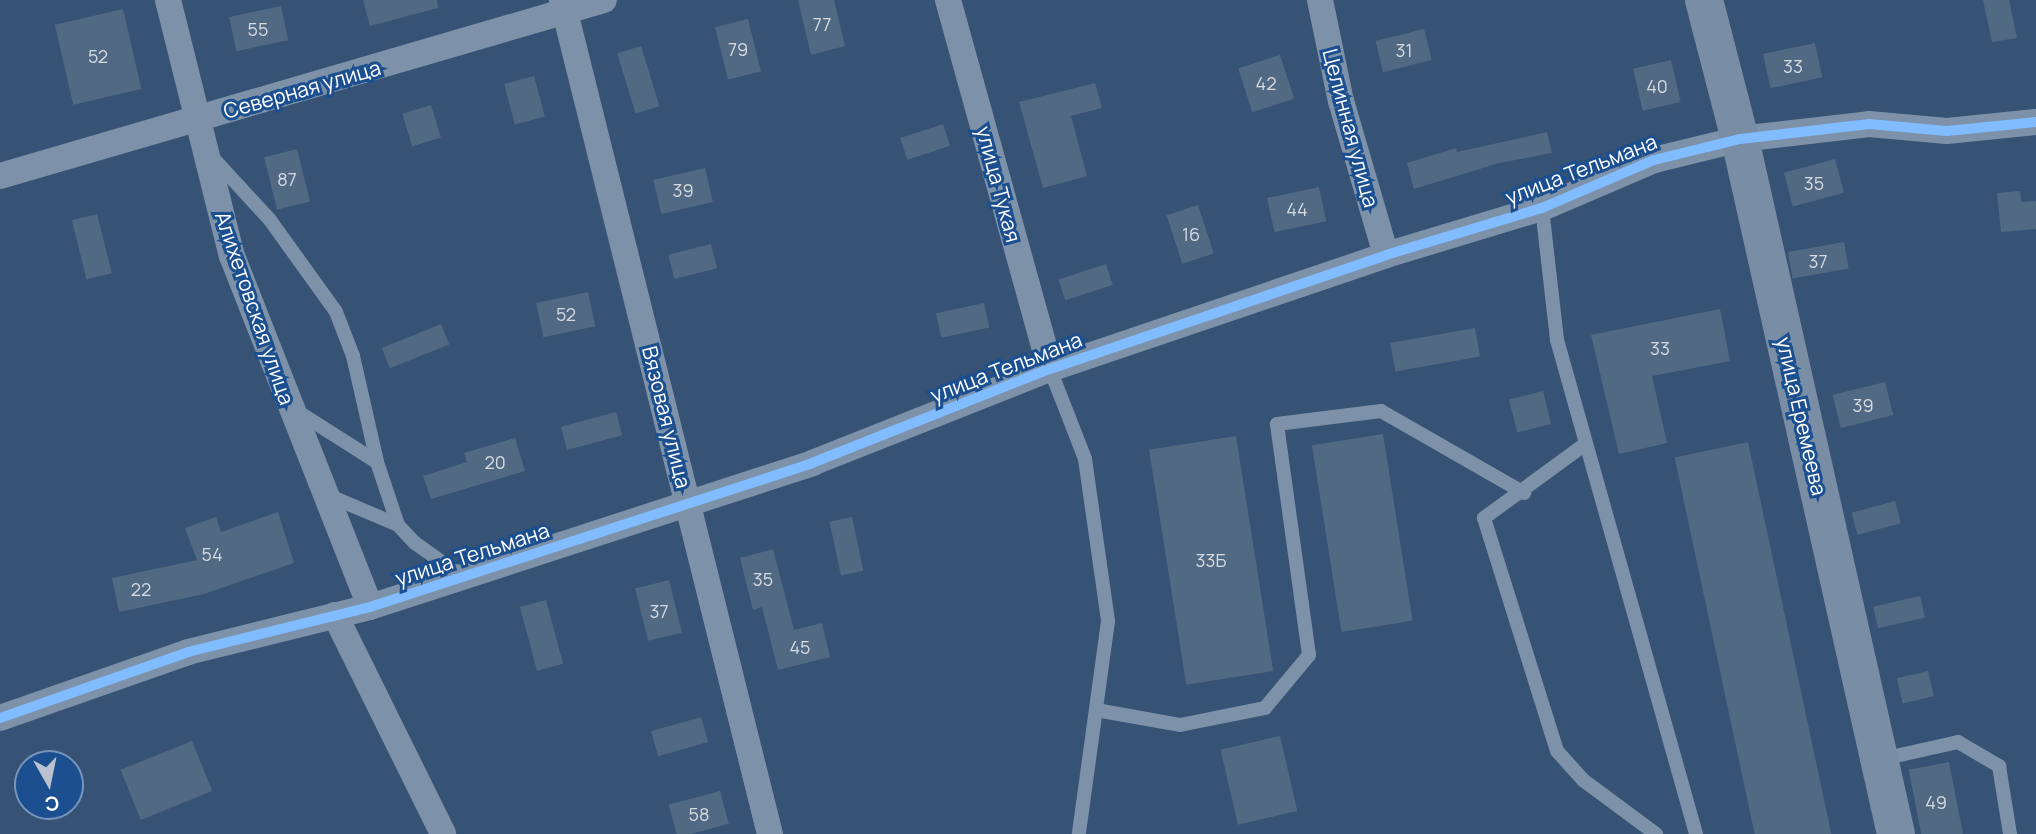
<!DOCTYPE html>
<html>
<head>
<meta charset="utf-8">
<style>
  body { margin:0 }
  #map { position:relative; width:2036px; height:834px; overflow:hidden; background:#365274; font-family:Manrope,sans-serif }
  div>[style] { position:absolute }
  .building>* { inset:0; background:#526984; transform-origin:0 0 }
  .lane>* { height:14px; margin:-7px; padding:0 7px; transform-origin:7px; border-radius:7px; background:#7d92a8 }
  .street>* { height:26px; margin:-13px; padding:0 13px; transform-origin:13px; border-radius:13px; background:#7d92a8 }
  .secondary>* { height:38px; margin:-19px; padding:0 19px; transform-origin:19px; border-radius:19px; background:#798da4 }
  .cycleway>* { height:10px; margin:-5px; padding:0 5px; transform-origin:5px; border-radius:5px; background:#80bcff }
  span { translate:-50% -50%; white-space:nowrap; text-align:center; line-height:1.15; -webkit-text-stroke:6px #1b4f8f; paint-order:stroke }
  .number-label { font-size:18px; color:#d4dae0 }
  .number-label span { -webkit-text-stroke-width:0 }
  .street-label { font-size:21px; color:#fff }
  .north { position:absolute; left:14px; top:750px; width:70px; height:70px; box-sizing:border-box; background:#1b4f8f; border:2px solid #7695bc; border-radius:50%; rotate:171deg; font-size:19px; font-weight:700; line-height:28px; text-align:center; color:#fff }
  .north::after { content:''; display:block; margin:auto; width:24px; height:32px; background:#b9c2ce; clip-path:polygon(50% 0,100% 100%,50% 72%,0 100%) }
</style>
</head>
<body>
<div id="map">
  <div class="building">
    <i style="clip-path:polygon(363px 0,437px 0,438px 8px,370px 26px)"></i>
    <i style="clip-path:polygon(798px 0,834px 0,845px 46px,811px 55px)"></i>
    <i style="clip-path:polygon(1983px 0,2009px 0,2017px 38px,1992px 42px)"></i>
    <i style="left:281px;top:6px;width:35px;height:53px;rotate:78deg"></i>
    <i style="left:123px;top:9px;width:82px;height:70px;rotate:77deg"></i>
    <i style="left:748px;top:19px;width:54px;height:34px;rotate:76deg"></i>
    <i style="left:1424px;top:29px;width:32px;height:50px;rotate:76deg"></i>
    <i style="left:1815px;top:43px;width:35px;height:53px;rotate:78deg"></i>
    <i style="left:641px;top:46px;width:63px;height:25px;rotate:73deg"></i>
    <i style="left:1280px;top:55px;width:46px;height:44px;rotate:72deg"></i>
    <i style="left:1671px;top:60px;width:43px;height:39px;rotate:77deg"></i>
    <i style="left:534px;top:76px;width:42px;height:31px;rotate:75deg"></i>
    <i style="clip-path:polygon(1095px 83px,1102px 108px,1071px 116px,1087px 176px,1043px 188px,1019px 102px)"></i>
    <i style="left:431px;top:105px;width:34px;height:30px;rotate:73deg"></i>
    <i style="left:943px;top:124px;width:23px;height:45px;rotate:72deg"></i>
    <i style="clip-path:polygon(1547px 132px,1552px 153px,1499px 163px,1414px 189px,1407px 163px,1456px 148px,1457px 152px)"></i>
    <i style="left:297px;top:149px;width:54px;height:34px;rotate:76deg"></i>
    <i style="left:1835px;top:159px;width:35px;height:53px;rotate:75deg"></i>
    <i style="left:705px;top:168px;width:35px;height:53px;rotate:77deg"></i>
    <i style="left:1319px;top:187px;width:35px;height:53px;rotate:78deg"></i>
    <i style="clip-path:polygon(2020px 191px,2021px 202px,2036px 201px,2036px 229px,2001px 232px,1997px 193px)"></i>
    <i style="left:1198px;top:205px;width:51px;height:33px;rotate:72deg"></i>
    <i style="left:97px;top:214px;width:61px;height:26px;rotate:76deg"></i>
    <i style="left:1844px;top:242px;width:27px;height:57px;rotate:80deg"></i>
    <i style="left:711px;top:244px;width:25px;height:44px;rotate:76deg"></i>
    <i style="left:1106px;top:264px;width:22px;height:50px;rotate:72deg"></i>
    <i style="left:588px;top:292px;width:35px;height:53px;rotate:78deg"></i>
    <i style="left:984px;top:303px;width:25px;height:49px;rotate:78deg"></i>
    <i style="clip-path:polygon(1720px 309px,1730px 361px,1652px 376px,1667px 443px,1619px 454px,1591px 335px)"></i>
    <i style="left:441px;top:324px;width:22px;height:64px;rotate:68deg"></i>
    <i style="left:1475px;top:328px;width:29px;height:86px;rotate:80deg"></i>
    <i style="left:1885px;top:382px;width:34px;height:54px;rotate:76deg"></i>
    <i style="left:1543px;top:391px;width:34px;height:35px;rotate:76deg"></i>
    <i style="left:616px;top:412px;width:24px;height:57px;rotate:75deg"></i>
    <i style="left:1383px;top:434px;width:189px;height:72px;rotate:81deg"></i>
    <i style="left:1236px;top:436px;width:238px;height:88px;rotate:81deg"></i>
    <i style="clip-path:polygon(515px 438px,525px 471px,431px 499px,423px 476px,467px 462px,464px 453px)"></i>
    <i style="left:1748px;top:442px;width:401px;height:75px;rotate:78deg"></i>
    <i style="left:1895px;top:501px;width:23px;height:45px;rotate:75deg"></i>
    <i style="clip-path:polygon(278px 512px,294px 563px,204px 594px,119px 612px,112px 578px,197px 560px,185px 528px,216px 517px,221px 532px)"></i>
    <i style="left:852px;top:517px;width:55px;height:23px;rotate:78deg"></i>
    <i style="clip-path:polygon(773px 549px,794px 630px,822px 623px,830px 657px,778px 670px,762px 607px,753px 610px,740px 558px)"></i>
    <i style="left:669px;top:580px;width:54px;height:35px;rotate:76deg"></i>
    <i style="left:1920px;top:596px;width:22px;height:48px;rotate:77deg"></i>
    <i style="left:546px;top:600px;width:66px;height:27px;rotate:75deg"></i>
    <i style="left:1928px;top:671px;width:26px;height:32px;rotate:77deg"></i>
    <i style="left:701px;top:717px;width:26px;height:52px;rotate:74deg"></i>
    <i style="left:1280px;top:736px;width:77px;height:61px;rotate:77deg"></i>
    <i style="left:192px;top:741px;width:54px;height:77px;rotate:68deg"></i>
    <i style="left:1949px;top:762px;width:73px;height:41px;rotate:79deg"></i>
    <i style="left:720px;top:791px;width:34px;height:53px;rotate:75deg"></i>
  </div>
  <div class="lane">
    <i style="left:213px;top:158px;width:84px;rotate:47.4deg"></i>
    <i style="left:270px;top:220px;width:113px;rotate:54.3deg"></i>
    <i style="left:336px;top:312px;width:47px;rotate:68.9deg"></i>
    <i style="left:353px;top:356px;width:109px;rotate:77.2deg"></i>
    <i style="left:377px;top:462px;width:66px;rotate:71.6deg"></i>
    <i style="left:398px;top:525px;width:25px;rotate:47deg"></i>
    <i style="left:415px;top:543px;width:59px;rotate:35.3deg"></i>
    <i style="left:1542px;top:208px;width:133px;rotate:83.5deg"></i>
    <i style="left:1557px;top:340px;width:513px;rotate:74.28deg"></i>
    <i style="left:1050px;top:369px;width:97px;rotate:68.7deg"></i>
    <i style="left:1085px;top:459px;width:164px;rotate:81.9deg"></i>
    <i style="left:1108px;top:621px;width:215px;rotate:97.8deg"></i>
    <i style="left:295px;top:410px;width:97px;rotate:32.4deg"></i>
    <i style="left:1584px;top:445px;width:124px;rotate:143.9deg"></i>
    <i style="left:1484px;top:518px;width:244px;rotate:72.6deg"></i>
    <i style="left:1557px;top:751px;width:39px;rotate:48deg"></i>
    <i style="left:1583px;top:780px;width:91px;rotate:36.5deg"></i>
    <i style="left:325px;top:494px;width:79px;rotate:23deg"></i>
    <i style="left:1096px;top:710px;width:85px;rotate:10.1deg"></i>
    <i style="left:1180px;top:725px;width:87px;rotate:-11.3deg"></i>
    <i style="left:1265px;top:708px;width:69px;rotate:-50.3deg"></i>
    <i style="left:1309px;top:655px;width:233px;rotate:-97.9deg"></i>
    <i style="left:1277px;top:424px;width:105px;rotate:-7.1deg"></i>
    <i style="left:1381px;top:411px;width:165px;rotate:29.8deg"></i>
    <i style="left:1882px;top:759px;width:78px;rotate:-12.6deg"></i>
    <i style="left:1958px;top:742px;width:48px;rotate:30.3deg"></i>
    <i style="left:1999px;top:766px;width:69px;rotate:80.8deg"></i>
  </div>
  <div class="street">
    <i style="left:168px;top:0;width:264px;rotate:76deg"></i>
    <i style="left:232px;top:256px;width:377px;rotate:68.5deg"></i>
    <i style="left:562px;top:0;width:860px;rotate:76deg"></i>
    <i style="left:948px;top:0;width:383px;rotate:74.5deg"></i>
    <i style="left:1320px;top:0;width:103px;rotate:78.3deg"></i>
    <i style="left:1341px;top:101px;width:160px;rotate:73.7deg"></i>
    <i style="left:0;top:176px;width:629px;rotate:-16.25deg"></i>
    <i style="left:335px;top:615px;width:244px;rotate:63.7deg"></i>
    <i style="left:0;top:718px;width:199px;rotate:-19.3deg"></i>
    <i style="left:188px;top:652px;width:187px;rotate:-13.9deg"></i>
    <i style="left:370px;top:607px;width:465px;rotate:-18deg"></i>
    <i style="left:812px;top:463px;width:256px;rotate:-21.6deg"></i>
    <i style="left:1050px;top:369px;width:355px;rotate:-18.7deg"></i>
    <i style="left:1386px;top:255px;width:163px;rotate:-16.8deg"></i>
    <i style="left:1542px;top:208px;width:122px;rotate:-23.2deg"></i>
    <i style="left:1654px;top:160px;width:89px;rotate:-13.7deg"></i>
    <i style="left:1740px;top:139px;width:130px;rotate:-6.6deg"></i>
    <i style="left:1869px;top:124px;width:78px;rotate:5.1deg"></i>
    <i style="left:1947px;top:131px;width:89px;rotate:-5.8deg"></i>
  </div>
  <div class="secondary">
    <i style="left:1704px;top:0;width:144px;rotate:75.5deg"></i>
    <i style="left:1740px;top:139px;width:712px;rotate:77.35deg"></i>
  </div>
  <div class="cycleway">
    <i style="left:0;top:718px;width:199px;rotate:-19.3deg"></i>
    <i style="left:188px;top:652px;width:187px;rotate:-13.9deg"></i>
    <i style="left:370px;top:607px;width:465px;rotate:-18deg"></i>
    <i style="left:812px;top:463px;width:256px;rotate:-21.6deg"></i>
    <i style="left:1050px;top:369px;width:355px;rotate:-18.7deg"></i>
    <i style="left:1386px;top:255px;width:163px;rotate:-16.8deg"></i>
    <i style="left:1542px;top:208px;width:122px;rotate:-23.2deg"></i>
    <i style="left:1654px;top:160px;width:89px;rotate:-13.7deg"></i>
    <i style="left:1740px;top:139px;width:130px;rotate:-6.6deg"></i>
    <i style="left:1869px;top:124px;width:78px;rotate:5.1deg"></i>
    <i style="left:1947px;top:131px;width:89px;rotate:-5.8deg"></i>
  </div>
  <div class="number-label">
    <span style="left:822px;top:24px">77</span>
    <span style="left:258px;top:29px">55</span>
    <span style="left:738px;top:49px">79</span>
    <span style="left:1404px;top:50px">31</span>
    <span style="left:98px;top:56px">52</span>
    <span style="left:1793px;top:66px">33</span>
    <span style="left:1266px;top:83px">42</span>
    <span style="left:1657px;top:86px">40</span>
    <span style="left:287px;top:179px">87</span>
    <span style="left:1814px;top:183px">35</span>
    <span style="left:683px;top:190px">39</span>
    <span style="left:1297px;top:209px">44</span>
    <span style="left:1191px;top:234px">16</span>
    <span style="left:1818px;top:261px">37</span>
    <span style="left:566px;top:314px">52</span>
    <span style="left:1660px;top:348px">33</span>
    <span style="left:1863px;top:405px">39</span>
    <span style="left:495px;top:462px">20</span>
    <span style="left:212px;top:554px">54</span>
    <span style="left:1211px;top:560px">33Б</span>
    <span style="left:763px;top:579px">35</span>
    <span style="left:141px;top:589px">22</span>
    <span style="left:659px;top:611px">37</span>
    <span style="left:800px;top:647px">45</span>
    <span style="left:1936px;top:802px">49</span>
    <span style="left:699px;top:814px">58</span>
  </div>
  <div class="street-label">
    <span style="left:302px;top:89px;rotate:-16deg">Северная улица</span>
    <span style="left:1351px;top:128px;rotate:75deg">Целинная улица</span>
    <span style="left:1581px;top:169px;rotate:-21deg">улица Тельмана</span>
    <span style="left:999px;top:184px;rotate:75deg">улица Тукая</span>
    <span style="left:255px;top:308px;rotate:71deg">Алихетовская улица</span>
    <span style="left:1006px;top:367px;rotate:-21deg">улица Тельмана</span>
    <span style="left:1802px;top:416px;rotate:77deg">улица Еремеева</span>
    <span style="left:667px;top:417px;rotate:76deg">Вязовая улица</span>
    <span style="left:472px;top:554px;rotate:-18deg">улица Тельмана</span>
  </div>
  <div class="north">С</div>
</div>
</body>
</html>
